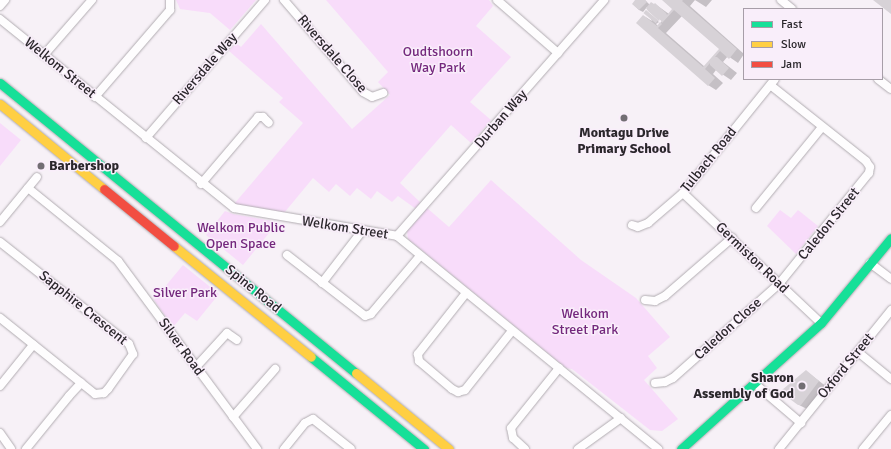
<!DOCTYPE html>
<html>
<head>
<meta charset="utf-8">
<style>
  body { margin:0 }
  #map { position:relative; width:891px; height:449px; overflow:hidden; background:#f7f1f7; font-family:Signika,sans-serif }
  div>[style] { position:absolute }
  .green>* { inset:0; background:#f8dcfa }
  .shadow>* { inset:0; background:#0003 }
  .building>* { inset:0; background:#d7d2d7; transform-origin:0 0 }
  .roads { filter:drop-shadow(0 0 1px #b1acb1) drop-shadow(0 0 1px #b1acb1) }
  .street>* { height:8px; margin:-4px; padding:0 4px; transform-origin:4px; border-radius:4px; background:#fefdfe }
  .fast>* { height:9px; margin:-4.5px; padding:0 4.5px; transform-origin:4.5px; border-radius:4.5px; background:#16e098 }
  .slow>* { height:9px; margin:-4.5px; padding:0 4.5px; transform-origin:4.5px; border-radius:4.5px; background:#ffcf43 }
  .jam>* { height:9px; margin:-4.5px; padding:0 4.5px; transform-origin:4.5px; border-radius:4.5px; background:#f24e42 }
  .dots>* { width:11px; height:11px; translate:-50% -50%; box-sizing:border-box; border:2px solid #f9eefa; border-radius:50% }
  span { translate:-50% -50%; white-space:nowrap; text-align:center; line-height:1.15; -webkit-text-stroke:3px #f9eefa; paint-order:stroke }
  .park-label { font-size:14px; color:#74287d }
  .street-label { font-size:14px; color:#2b272c }
  .poi-label { font-size:14px; color:#2b272c; font-weight:700 }
  .left { translate:0 -50%; text-align:left }
  .right { translate:-100% -50%; text-align:right }
  .legend { position:absolute; left:743px; top:8px; width:140px; height:72px; box-sizing:border-box; background:#f9eefa; border:1px solid #a79ea8; margin:0; padding:5px 7px; list-style:none; font-size:12px; color:#2b272c }
  .legend li { display:flex; align-items:center; gap:8px; height:20px }
  .legend b { width:20px; border:1px solid #a79ea8 }
</style>
</head>
<body>
<div id="map">
  <div class="green">
    <i style="clip-path:polygon(176px 0,256px 0,230px 30px,210px 13px,180px 9px)"></i>
    <i style="clip-path:polygon(326px 0,489px 0,493px 6px,476px 26px,511px 57px,470px 102px,491px 120px,471px 143px,451px 125px,400px 183px,421px 203px,416px 209px,398px 196px,392px 202px,377px 191px,371px 199px,357px 188px,350px 196px,336px 184px,329px 192px,313px 178px,284px 213px,234px 204px,303px 123px,279px 102px,283px 98px,229px 51px,236px 43px,241px 47px,261px 24px,352px 129px,390px 95px,378px 82px,388px 72px)"></i>
    <i style="clip-path:polygon(0 123px,21px 140px,0 166px)"></i>
    <i style="clip-path:polygon(491px 180px,581px 260px,636px 298px,670px 337px,648px 356px,657px 368px,644px 380px,678px 419px,662px 431px,650px 430px,572px 369px,566px 368px,408px 239px,407px 231px,427px 208px,449px 227px)"></i>
    <i style="clip-path:polygon(780px 210px,791px 218px,798px 210px,818px 226px,796px 254px,767px 226px)"></i>
    <i style="clip-path:polygon(225px 211px,233px 214px,278px 222px,243px 265px,206px 235px)"></i>
    <i style="clip-path:polygon(183px 265px,219px 294px,197px 321px,185px 313px,173px 327px,154px 300px)"></i>
  </div>
  <div class="shadow">
    <i style="clip-path:polygon(evenodd,636px 0,645px 0,650px 5px,655px 4px,669px 14px,674px 9px,664px 0,695px 0,690px 6px,744px 54px,738px 63px,728px 56px,723px 62px,737px 73px,731px 80px,716px 70px,713px 74px,723px 83px,716px 90px,708px 85px,644px 16px,652px 21px,648px 13px,659px 22px,656px 24px,658px 26px,662px 21px,647px 7px,643px 12px,639px 10px,633px 4px,636px 0,682px 16px,720px 49px,705px 67px,666px 33px,682px 16px)"></i>
    <i style="clip-path:polygon(695px 0,712px 0,706px 7px)"></i>
    <i style="clip-path:polygon(806px 371px,827px 387px,807px 409px,799px 405px)"></i>
  </div>
  <div class="building">
    <i style="clip-path:polygon(635px 0,645px 0,647px 2px,639px 10px,632px 4px)"></i>
    <i style="clip-path:polygon(662px 0,683px 0,682px 1px,737px 49px,729px 59px,720px 51px,715px 57px,717px 57px,729px 68px,722px 76px,710px 65px,710px 63px,705px 69px,715px 78px,708px 86px,636px 23px,643px 15px,657px 26px,660px 22px,662px 24px,658px 28px,703px 67px,719px 49px,674px 10px,662px 23px,660px 19px,659px 21px,648px 11px,646px 8px,651px 2px,654px 4px,655px 3px,666px 13px,667px 15px,672px 9px)"></i>
    <i style="clip-path:polygon(873px 0,891px 0,891px 14px)"></i>
    <i style="left:646px;top:10px;width:16px;height:4px;rotate:40deg"></i>
    <i style="clip-path:polygon(806px 370px,819px 381px,801px 405px,798px 405px,783px 394px,782px 390px)"></i>
  </div>
  <div class="roads">
    <div class="street">
      <i style="left:284px;top:0;width:121px;rotate:49.3deg"></i>
      <i style="left:363px;top:92px;width:10px;rotate:29deg"></i>
      <i style="left:372px;top:97px;width:12px;rotate:-20deg"></i>
      <i style="left:497px;top:0;width:81px;rotate:41deg"></i>
      <i style="left:781px;top:0;width:14px;rotate:39deg"></i>
      <i style="left:0;top:6px;width:8px;rotate:-50deg"></i>
      <i style="left:0;top:19px;width:301px;rotate:38.9deg"></i>
      <i style="left:234px;top:208px;width:165px;rotate:9.7deg"></i>
      <i style="left:397px;top:236px;width:337px;rotate:39.2deg"></i>
      <i style="left:44px;top:55px;width:73px;rotate:-48.9deg"></i>
      <i style="left:878px;top:79px;width:16px;rotate:38deg"></i>
      <i style="left:95px;top:97px;width:115px;rotate:-49.2deg"></i>
      <i style="left:170px;top:10px;width:10px;rotate:-90deg"></i>
      <i style="left:146px;top:138px;width:182px;rotate:-49.2deg"></i>
      <i style="left:201px;top:184px;width:88px;rotate:-49.6deg"></i>
      <i style="left:258px;top:117px;width:5px"></i>
      <i style="left:263px;top:117px;width:8px;rotate:45deg"></i>
      <i style="left:28px;top:188px;width:116px;rotate:39deg"></i>
      <i style="left:118px;top:261px;width:234px;rotate:53.5deg"></i>
      <i style="left:683px;top:193px;width:190px;rotate:43.3deg"></i>
      <i style="left:756px;top:208px;width:104px;rotate:-50.8deg"></i>
      <i style="left:0;top:222px;width:58px;rotate:-50.6deg"></i>
      <i style="left:632px;top:225px;width:6px;rotate:18deg"></i>
      <i style="left:638px;top:227px;width:11px;rotate:-22deg"></i>
      <i style="left:648px;top:223px;width:46px;rotate:-40.6deg"></i>
      <i style="left:683px;top:193px;width:146px;rotate:-51.1deg"></i>
      <i style="left:397px;top:236px;width:314px;rotate:-48.7deg"></i>
      <i style="left:0;top:242px;width:164px;rotate:38.3deg"></i>
      <i style="left:129px;top:344px;width:11px;rotate:68deg"></i>
      <i style="left:133px;top:354px;width:43px;rotate:125.5deg"></i>
      <i style="left:108px;top:389px;width:6px;rotate:135deg"></i>
      <i style="left:104px;top:393px;width:9px;rotate:174deg"></i>
      <i style="left:95px;top:394px;width:122px;rotate:-141.3deg"></i>
      <i style="left:287px;top:255px;width:99px;rotate:38deg"></i>
      <i style="left:365px;top:316px;width:6px;rotate:-18deg"></i>
      <i style="left:371px;top:314px;width:76px;rotate:-49.8deg"></i>
      <i style="left:870px;top:263px;width:26px;rotate:37deg"></i>
      <i style="left:322px;top:283px;width:66px;rotate:-52.4deg"></i>
      <i style="left:466px;top:293px;width:78px;rotate:128.2deg"></i>
      <i style="left:418px;top:354px;width:7px;rotate:82deg"></i>
      <i style="left:419px;top:361px;width:43px;rotate:40.3deg"></i>
      <i style="left:452px;top:389px;width:7px;rotate:27deg"></i>
      <i style="left:458px;top:392px;width:7px;rotate:-16deg"></i>
      <i style="left:465px;top:390px;width:75px;rotate:-51.5deg"></i>
      <i style="left:645px;top:300px;width:10px;rotate:6deg"></i>
      <i style="left:655px;top:301px;width:11px;rotate:-27deg"></i>
      <i style="left:665px;top:296px;width:89px;rotate:-40.9deg"></i>
      <i style="left:858px;top:352px;width:43px;rotate:39.3deg"></i>
      <i style="left:196px;top:367px;width:46px;rotate:-47.6deg"></i>
      <i style="left:227px;top:333px;width:12px;rotate:35deg"></i>
      <i style="left:655px;top:383px;width:10px;rotate:-6deg"></i>
      <i style="left:665px;top:382px;width:9px;rotate:-27deg"></i>
      <i style="left:673px;top:378px;width:142px;rotate:-41.6deg"></i>
      <i style="left:779px;top:284px;width:143px;rotate:-51deg"></i>
      <i style="left:869px;top:173px;width:6px;rotate:-81deg"></i>
      <i style="left:870px;top:167px;width:7px;rotate:-124deg"></i>
      <i style="left:866px;top:161px;width:122px;rotate:-141.6deg"></i>
      <i style="left:754px;top:383px;width:62px;rotate:40.4deg"></i>
      <i style="left:0;top:386px;width:53px;rotate:-51.2deg"></i>
      <i style="left:233px;top:417px;width:64px;rotate:-48.8deg"></i>
      <i style="left:0;top:433px;width:19px;rotate:55deg"></i>
      <i style="left:26px;top:449px;width:68px;rotate:-50.9deg"></i>
      <i style="left:69px;top:396px;width:18px;rotate:-47deg"></i>
      <i style="left:284px;top:449px;width:33px;rotate:-51deg"></i>
      <i style="left:305px;top:423px;width:9px;rotate:-27deg"></i>
      <i style="left:313px;top:419px;width:48px;rotate:38.3deg"></i>
      <i style="left:525px;top:449px;width:16px;rotate:-137deg"></i>
      <i style="left:513px;top:438px;width:10px;rotate:-101deg"></i>
      <i style="left:511px;top:428px;width:77px;rotate:-51.3deg"></i>
      <i style="left:578px;top:449px;width:53px;rotate:-35.8deg"></i>
      <i style="left:779px;top:449px;width:179px;rotate:-51.1deg"></i>
      <i style="left:863px;top:449px;width:44px;rotate:-50.5deg"></i>
    </div>
    <div class="fast">
      <i style="left:0;top:83px;width:459px;rotate:39.2deg"></i>
      <i style="left:311px;top:357px;width:146px;rotate:39.2deg"></i>
      <i style="left:681px;top:449px;width:188px;rotate:-42deg"></i>
      <i style="left:821px;top:323px;width:110px;rotate:-50.5deg"></i>
    </div>
    <div class="slow">
      <i style="left:0;top:104px;width:134px;rotate:39.3deg"></i>
      <i style="left:174px;top:246px;width:176px;rotate:39deg"></i>
      <i style="left:356px;top:373px;width:120px;rotate:39.3deg"></i>
    </div>
    <div class="jam">
      <i style="left:104px;top:189px;width:90px;rotate:39.2deg"></i>
    </div>
  </div>
  <div class="dots">
    <i style="left:624px;top:118px;background:#726e73"></i>
    <i style="left:41px;top:166px;background:#726e73"></i>
    <i style="left:802px;top:386px;background:#726e73"></i>
  </div>
  <div class="park-label">
    <span style="left:438px;top:60px">Oudtshoorn<br>Way Park</span>
    <span style="left:241px;top:236px">Welkom Public<br>Open Space</span>
    <span style="left:185px;top:293px">Silver Park</span>
    <span style="left:585px;top:322px">Welkom<br>Street Park</span>
  </div>
  <div class="street-label">
    <span style="left:332px;top:54px;rotate:49deg">Riversdale Close</span>
    <span style="left:60px;top:68px;rotate:39deg">Welkom Street</span>
    <span style="left:205px;top:69px;rotate:-49deg">Riversdale Way</span>
    <span style="left:501px;top:119px;rotate:-49deg">Durban Way</span>
    <span style="left:709px;top:160px;rotate:-51deg">Tulbach Road</span>
    <span style="left:829px;top:224px;rotate:-51deg">Caledon Street</span>
    <span style="left:345px;top:228px;rotate:9deg">Welkom Street</span>
    <span style="left:752px;top:258px;rotate:44deg">Germiston Road</span>
    <span style="left:253px;top:289px;rotate:39deg">Spine Road</span>
    <span style="left:83px;top:308px;rotate:39deg">Sapphire Crescent</span>
    <span style="left:728px;top:329px;rotate:-42deg">Caledon Close</span>
    <span style="left:181px;top:347px;rotate:54deg">Silver Road</span>
    <span style="left:846px;top:366px;rotate:-51deg">Oxford Street</span>
  </div>
  <div class="poi-label">
    <span style="left:624px;top:141px">Montagu Drive<br>Primary School</span>
    <span class="left" style="left:49px;top:166px">Barbershop</span>
    <span class="right" style="left:794px;top:386px">Sharon<br>Assembly of God</span>
  </div>
  <ul class="legend">
  <li><b style="height:5px;background:#16e098"></b>Fast</li>
  <li><b style="height:5px;background:#ffcf43"></b>Slow</li>
  <li><b style="height:5px;background:#f24e42"></b>Jam</li>
  </ul>
</div>
</body>
</html>
